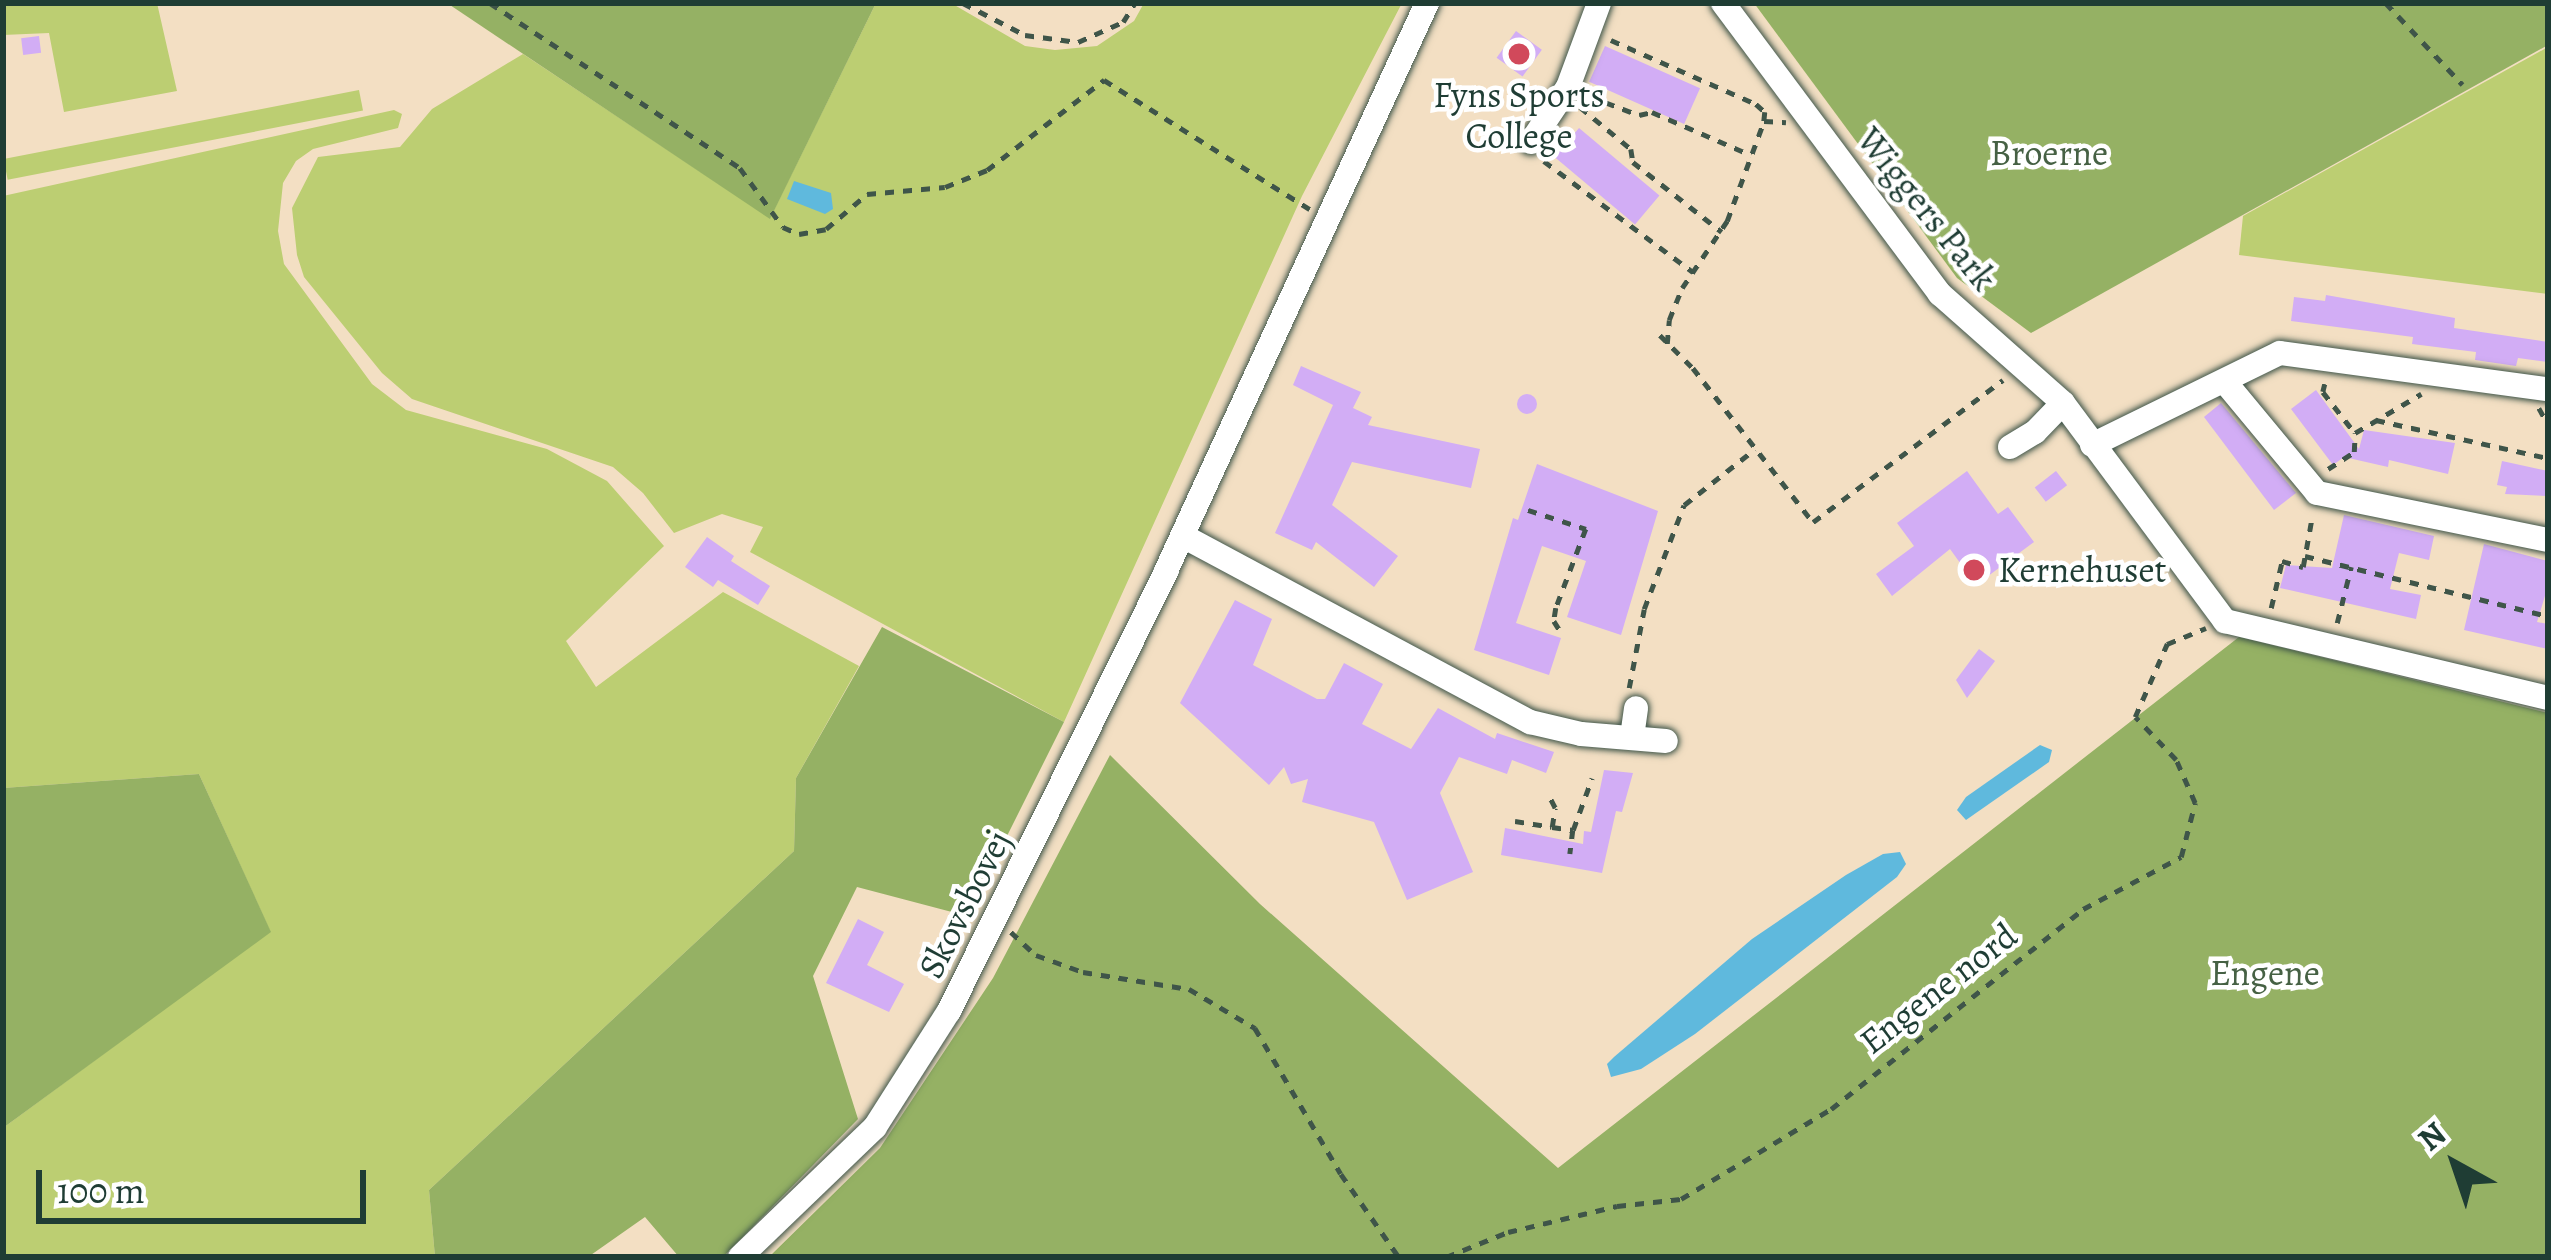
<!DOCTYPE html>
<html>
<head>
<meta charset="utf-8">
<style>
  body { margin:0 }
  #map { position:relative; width:2551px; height:1260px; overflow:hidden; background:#f3dfc3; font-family:Alegreya,serif }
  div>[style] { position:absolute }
  .green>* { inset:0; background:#bcce72; transform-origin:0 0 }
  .forest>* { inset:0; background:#95b164 }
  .water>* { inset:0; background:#5fb9dd }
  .building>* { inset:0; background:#d2adf5; transform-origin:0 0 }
  .round { border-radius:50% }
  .path>* { height:4.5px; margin-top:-2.25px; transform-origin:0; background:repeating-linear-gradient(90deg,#3f5549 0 9px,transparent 0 18px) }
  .roads { filter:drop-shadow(0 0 3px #3f5549) drop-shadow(0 0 3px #3f5549) }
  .minor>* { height:24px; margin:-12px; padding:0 12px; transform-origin:12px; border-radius:12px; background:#fff }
  .dots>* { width:33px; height:33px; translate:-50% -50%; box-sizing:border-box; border:6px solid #fff; border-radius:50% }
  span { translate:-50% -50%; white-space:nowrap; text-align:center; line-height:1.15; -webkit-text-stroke:9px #fff; paint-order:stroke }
  .poi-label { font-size:36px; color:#1f3d34 }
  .left { translate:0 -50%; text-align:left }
  .park-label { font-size:36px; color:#466144 }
  .street-label { font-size:36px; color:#1f3d34 }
  .frame { position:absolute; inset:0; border:6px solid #1f3d34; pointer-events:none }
  .north { position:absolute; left:2395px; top:1104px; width:120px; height:120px; -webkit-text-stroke:9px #fff; paint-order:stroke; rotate:320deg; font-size:33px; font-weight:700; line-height:48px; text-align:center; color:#1f3d34 }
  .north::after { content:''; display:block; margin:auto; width:42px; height:54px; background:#1f3d34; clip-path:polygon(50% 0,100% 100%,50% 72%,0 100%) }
  .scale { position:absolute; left:36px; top:1170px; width:330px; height:54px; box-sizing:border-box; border:6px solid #1f3d34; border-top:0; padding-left:15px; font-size:36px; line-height:42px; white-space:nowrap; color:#1f3d34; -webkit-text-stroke:9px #fff; paint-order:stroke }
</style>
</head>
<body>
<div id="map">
  <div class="green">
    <i style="clip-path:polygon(3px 3px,157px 3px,177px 91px,64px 112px,49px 33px,3px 35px)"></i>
    <i style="clip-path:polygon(876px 3px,951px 3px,1025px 46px,1055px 50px,1097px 46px,1134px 21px,1144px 3px,1402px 3px,1302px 196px,1064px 722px,750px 552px,763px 527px,722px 514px,674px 533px,643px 493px,613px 467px,412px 399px,382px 373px,304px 277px,297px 255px,292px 208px,318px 157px,400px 147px,432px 109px,523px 54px,770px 218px)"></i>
    <i style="clip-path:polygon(2548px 47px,2548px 294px,2239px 255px,2243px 216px)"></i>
    <i style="left:359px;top:90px;width:21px;height:362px;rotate:79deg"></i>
    <i style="clip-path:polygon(394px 110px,402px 114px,398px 128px,313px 149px,296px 161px,283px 183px,278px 231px,284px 264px,372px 384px,406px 410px,547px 449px,607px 481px,664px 546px,566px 641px,596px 687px,723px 592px,859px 666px,796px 778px,794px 851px,429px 1190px,435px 1257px,3px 1257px,3px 1128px,270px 931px,199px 774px,3px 788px,3px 196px)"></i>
  </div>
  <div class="forest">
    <i style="clip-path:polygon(447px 3px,876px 3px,770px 219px)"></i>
    <i style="clip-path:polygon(1754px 3px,2548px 3px,2548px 45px,2031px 333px,1957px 278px)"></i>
    <i style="clip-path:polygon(882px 627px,1064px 722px,967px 916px,857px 887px,813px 976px,858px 1119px,723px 1257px,679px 1257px,645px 1217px,588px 1257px,435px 1257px,429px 1190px,794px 851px,796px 778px)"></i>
    <i style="clip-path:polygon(2239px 637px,2548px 713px,2548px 1257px,769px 1257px,880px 1148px,993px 978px,1110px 755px,1260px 904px,1558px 1168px)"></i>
    <i style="clip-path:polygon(199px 774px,271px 932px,3px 1128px,3px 788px)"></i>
  </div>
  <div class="water">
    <i style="clip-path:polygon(794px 181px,831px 193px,833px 209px,825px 214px,787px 199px)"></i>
    <i style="clip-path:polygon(2040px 745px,2052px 750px,2049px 762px,1966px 820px,1957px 810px,1966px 797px)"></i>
    <i style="clip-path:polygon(1900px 852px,1906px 864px,1897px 877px,1695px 1034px,1641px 1069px,1611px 1077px,1607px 1064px,1614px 1057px,1752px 939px,1846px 875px,1883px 854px)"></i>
  </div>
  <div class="building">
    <i style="left:1516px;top:31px;width:32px;height:33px;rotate:36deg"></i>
    <i style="left:39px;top:36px;width:17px;height:18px;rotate:83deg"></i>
    <i style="left:1605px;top:46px;width:104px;height:39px;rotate:24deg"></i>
    <i style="left:1579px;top:128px;width:105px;height:38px;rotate:40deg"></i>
    <i style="clip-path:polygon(2326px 295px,2455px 318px,2454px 328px,2548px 342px,2548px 362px,2518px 358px,2516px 366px,2475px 360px,2476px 352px,2412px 344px,2413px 337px,2291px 321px,2294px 297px,2325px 301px)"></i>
    <i style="clip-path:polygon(1301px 366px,1361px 392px,1353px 408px,1372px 417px,1368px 425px,1480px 449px,1471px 488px,1352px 462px,1332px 505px,1398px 556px,1374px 587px,1316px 542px,1312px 550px,1275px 533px,1333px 405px,1293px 385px)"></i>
    <i style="clip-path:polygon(2316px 390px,2359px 449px,2364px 430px,2455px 443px,2448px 474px,2389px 460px,2388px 467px,2344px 457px,2333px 465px,2291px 409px)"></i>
    <i class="round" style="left:1517px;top:394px;width:20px;height:20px"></i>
    <i style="clip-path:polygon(2221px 403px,2296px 493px,2274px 510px,2204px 417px)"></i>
    <i style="clip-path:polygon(2502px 461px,2548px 471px,2548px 496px,2505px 494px,2507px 487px,2497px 485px)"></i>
    <i style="clip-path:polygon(1537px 464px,1658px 511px,1621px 635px,1567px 617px,1586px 561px,1542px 546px,1516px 623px,1561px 638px,1549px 675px,1474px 650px,1513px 518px,1518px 520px)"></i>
    <i style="clip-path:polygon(1967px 471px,1998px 514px,2008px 507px,2034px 542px,1976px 585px,1950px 549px,1892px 596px,1876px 574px,1914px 546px,1897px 523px)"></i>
    <i style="left:2056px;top:471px;width:18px;height:27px;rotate:52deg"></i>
    <i style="clip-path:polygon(2344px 515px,2434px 536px,2429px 560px,2399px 553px,2390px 589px,2421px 595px,2416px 619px,2280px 588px,2286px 565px,2332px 568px)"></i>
    <i style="clip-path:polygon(707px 537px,734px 556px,731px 561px,770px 586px,758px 605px,718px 580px,713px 587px,685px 567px)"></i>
    <i style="clip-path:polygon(2484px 544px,2548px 561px,2548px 586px,2537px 622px,2548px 624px,2548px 649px,2464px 630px)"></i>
    <i style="left:2129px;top:562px;width:19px;height:17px;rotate:58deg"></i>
    <i style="clip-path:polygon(1235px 600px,1272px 619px,1253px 665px,1317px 699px,1325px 699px,1344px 663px,1383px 684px,1362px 724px,1411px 749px,1438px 708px,1495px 739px,1497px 733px,1554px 752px,1546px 773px,1512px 760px,1507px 774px,1459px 757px,1440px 793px,1473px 872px,1407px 900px,1374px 822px,1302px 802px,1308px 779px,1291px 784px,1284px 767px,1269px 785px,1180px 703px)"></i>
    <i style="clip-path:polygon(1979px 649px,1995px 661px,1967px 698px,1956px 680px)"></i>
    <i style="clip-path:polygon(1604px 770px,1633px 773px,1622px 812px,1616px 811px,1602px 873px,1501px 855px,1505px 828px,1583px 844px,1584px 831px,1591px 832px)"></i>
    <i style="clip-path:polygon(858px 919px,884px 932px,867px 965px,904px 984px,889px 1012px,826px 983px)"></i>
  </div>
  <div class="path">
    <i style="left:490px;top:3px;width:300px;rotate:33.4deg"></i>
    <i style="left:740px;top:168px;width:73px;rotate:53.9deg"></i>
    <i style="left:783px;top:227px;width:17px;rotate:24deg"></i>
    <i style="left:799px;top:234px;width:27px;rotate:-10deg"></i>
    <i style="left:826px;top:229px;width:54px;rotate:-40.5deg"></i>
    <i style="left:867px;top:194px;width:78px;rotate:-5.1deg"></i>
    <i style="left:945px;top:187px;width:45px;rotate:-22deg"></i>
    <i style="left:987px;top:170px;width:148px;rotate:-37.6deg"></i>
    <i style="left:1104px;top:80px;width:243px;rotate:32.1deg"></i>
    <i style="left:963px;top:3px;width:70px;rotate:27.3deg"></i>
    <i style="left:1025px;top:35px;width:53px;rotate:7.5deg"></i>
    <i style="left:1078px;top:42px;width:49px;rotate:-24deg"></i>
    <i style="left:1123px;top:22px;width:22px;rotate:-58deg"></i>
    <i style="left:2386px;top:3px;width:112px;rotate:46.8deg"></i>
    <i style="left:1611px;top:40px;width:158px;rotate:23.8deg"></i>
    <i style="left:1756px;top:104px;width:12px;rotate:42deg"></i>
    <i style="left:1765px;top:112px;width:9px;rotate:96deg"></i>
    <i style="left:1589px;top:96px;width:53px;rotate:20.8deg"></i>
    <i style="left:1639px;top:115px;width:13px;rotate:-13deg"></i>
    <i style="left:1652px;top:112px;width:108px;rotate:23.5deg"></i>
    <i style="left:1580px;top:107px;width:66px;rotate:39.5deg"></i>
    <i style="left:1631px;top:149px;width:13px;rotate:81deg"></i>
    <i style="left:1633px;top:162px;width:113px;rotate:38.2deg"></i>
    <i style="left:1544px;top:161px;width:186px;rotate:36.7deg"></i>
    <i style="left:1660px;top:335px;width:47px;rotate:45deg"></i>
    <i style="left:1693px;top:368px;width:195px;rotate:52.1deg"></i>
    <i style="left:1813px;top:522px;width:237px;rotate:-36.8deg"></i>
    <i style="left:1667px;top:344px;width:24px;rotate:-85deg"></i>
    <i style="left:1669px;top:320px;width:35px;rotate:-68deg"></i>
    <i style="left:1682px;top:288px;width:81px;rotate:-56.1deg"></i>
    <i style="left:1727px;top:221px;width:107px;rotate:-69.7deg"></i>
    <i style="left:1764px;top:121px;width:22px;rotate:3deg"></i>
    <i style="left:2325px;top:384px;width:8px;rotate:104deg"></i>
    <i style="left:2323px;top:392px;width:52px;rotate:52deg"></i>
    <i style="left:2539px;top:408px;width:18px;rotate:61deg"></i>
    <i style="left:2376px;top:420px;width:176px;rotate:12.5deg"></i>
    <i style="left:2328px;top:469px;width:31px;rotate:-33deg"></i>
    <i style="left:2354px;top:452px;width:19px;rotate:-87deg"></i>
    <i style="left:2355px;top:433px;width:77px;rotate:-30.6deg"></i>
    <i style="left:1528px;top:510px;width:61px;rotate:18.1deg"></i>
    <i style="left:1586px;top:529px;width:85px;rotate:110.8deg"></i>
    <i style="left:1556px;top:608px;width:13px;rotate:99deg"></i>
    <i style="left:1554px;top:621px;width:13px;rotate:58deg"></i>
    <i style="left:2305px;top:556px;width:250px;rotate:13.9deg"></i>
    <i style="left:2271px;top:608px;width:48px;rotate:-76.8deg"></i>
    <i style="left:2282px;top:561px;width:22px;rotate:16deg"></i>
    <i style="left:2303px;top:567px;width:51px;rotate:-79.8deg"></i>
    <i style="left:2337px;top:623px;width:58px;rotate:-76deg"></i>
    <i style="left:1629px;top:688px;width:80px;rotate:-79.2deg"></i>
    <i style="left:1644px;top:609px;width:111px;rotate:-69deg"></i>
    <i style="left:1684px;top:505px;width:90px;rotate:-38.3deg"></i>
    <i style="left:1515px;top:821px;width:37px;rotate:9deg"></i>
    <i style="left:1552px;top:827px;width:19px;rotate:-81deg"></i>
    <i style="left:1555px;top:808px;width:11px;rotate:-117deg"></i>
    <i style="left:1552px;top:827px;width:21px;rotate:8deg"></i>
    <i style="left:1573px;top:830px;width:24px;rotate:97deg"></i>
    <i style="left:1573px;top:830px;width:55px;rotate:-69.9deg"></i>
    <i style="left:1011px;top:932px;width:34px;rotate:43deg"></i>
    <i style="left:1036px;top:955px;width:50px;rotate:19.9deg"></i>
    <i style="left:1083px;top:972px;width:107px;rotate:9.1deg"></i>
    <i style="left:1189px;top:989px;width:77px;rotate:30.6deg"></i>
    <i style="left:1255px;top:1028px;width:169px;rotate:59.5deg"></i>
    <i style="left:1341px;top:1174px;width:101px;rotate:55.1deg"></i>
    <i style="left:1446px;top:1257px;width:67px;rotate:-22deg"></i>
    <i style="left:1508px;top:1232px;width:112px;rotate:-13.4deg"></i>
    <i style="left:1617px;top:1206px;width:64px;rotate:-6.2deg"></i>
    <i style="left:1681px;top:1199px;width:175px;rotate:-31deg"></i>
    <i style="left:1831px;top:1109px;width:322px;rotate:-38.4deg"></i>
    <i style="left:2083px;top:909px;width:111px;rotate:-28deg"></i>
    <i style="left:2181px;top:857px;width:56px;rotate:-75.5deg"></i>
    <i style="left:2195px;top:803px;width:47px;rotate:-113.8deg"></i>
    <i style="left:2176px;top:760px;width:59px;rotate:-133.6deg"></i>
    <i style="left:2135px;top:717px;width:80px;rotate:-66.3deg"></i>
    <i style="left:2167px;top:644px;width:42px;rotate:-22.3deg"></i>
  </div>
  <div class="roads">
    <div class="minor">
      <i style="left:1723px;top:3px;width:363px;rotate:53.3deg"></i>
      <i style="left:1940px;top:294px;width:164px;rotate:41.5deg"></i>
      <i style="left:2063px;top:403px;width:272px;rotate:53.4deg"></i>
      <i style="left:2225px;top:621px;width:332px;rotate:13.4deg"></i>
      <i style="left:1531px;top:142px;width:66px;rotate:-56.1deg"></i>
      <i style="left:1568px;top:87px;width:90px;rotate:-69.7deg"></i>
      <i style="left:2225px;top:382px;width:144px;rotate:50.3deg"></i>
      <i style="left:2317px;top:493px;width:236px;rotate:11.5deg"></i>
      <i style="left:2092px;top:445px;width:209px;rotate:-26.1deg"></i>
      <i style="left:2280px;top:353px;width:270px;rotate:7.7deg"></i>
      <i style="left:2010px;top:447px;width:29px;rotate:-31deg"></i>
      <i style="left:2035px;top:432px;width:40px;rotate:-46deg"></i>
      <i style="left:1183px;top:536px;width:394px;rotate:28.2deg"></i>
      <i style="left:1530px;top:722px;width:52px;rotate:13.2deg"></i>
      <i style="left:1581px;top:734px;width:85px;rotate:4.7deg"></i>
      <i style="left:1632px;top:737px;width:29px;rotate:-82deg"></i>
      <i style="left:740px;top:1257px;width:187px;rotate:-43.9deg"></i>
      <i style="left:875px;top:1127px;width:138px;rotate:-57.5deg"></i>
      <i style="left:949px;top:1011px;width:491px;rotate:-63.7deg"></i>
      <i style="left:1166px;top:571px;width:625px;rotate:-65.32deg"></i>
    </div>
  </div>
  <div class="dots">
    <i style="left:1519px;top:54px;background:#d1495b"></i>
    <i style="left:1974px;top:570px;background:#d1495b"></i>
  </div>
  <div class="poi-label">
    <span style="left:1519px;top:115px">Fyns Sports<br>College</span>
    <span class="left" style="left:1998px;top:570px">Kernehuset</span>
  </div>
  <div class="park-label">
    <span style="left:2049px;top:153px">Broerne</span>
    <span style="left:2265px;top:973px">Engene</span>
  </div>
  <div class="street-label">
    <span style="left:1927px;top:209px;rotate:51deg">Wiggers Park</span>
    <span style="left:964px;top:904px;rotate:-63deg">Skovsbovej</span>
    <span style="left:1938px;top:988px;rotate:-38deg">Engene nord</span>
  </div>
  <div class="frame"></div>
  <div class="north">N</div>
  <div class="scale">100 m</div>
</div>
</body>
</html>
